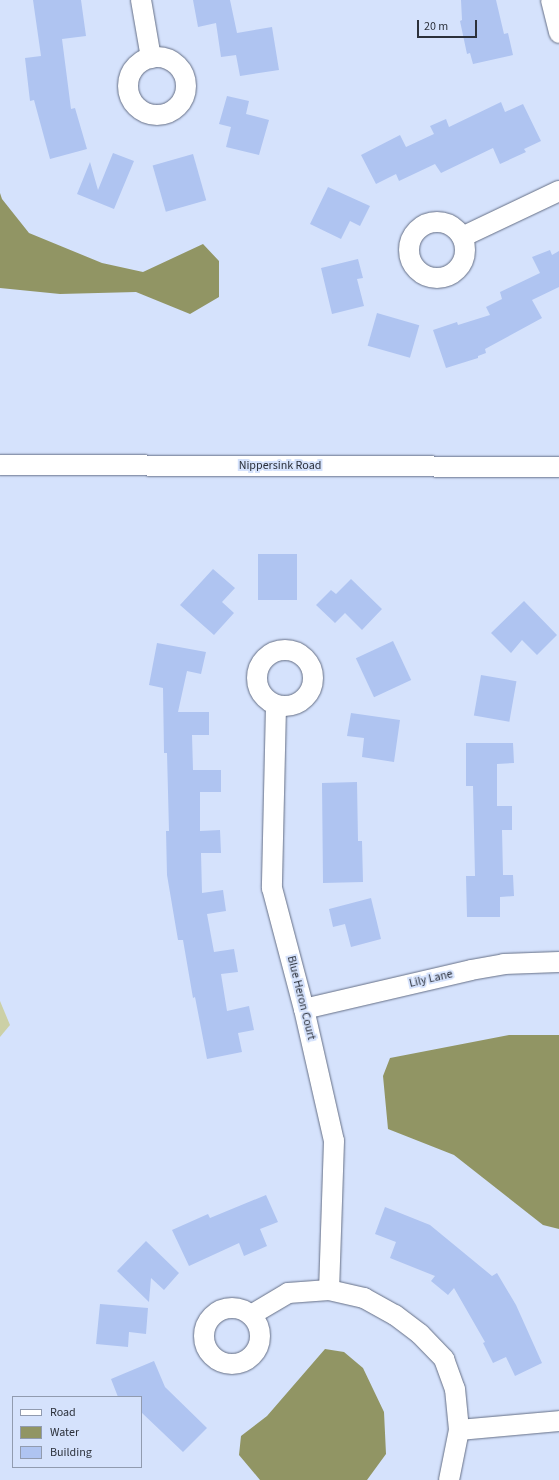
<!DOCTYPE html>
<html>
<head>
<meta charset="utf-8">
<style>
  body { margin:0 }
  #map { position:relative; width:559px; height:1480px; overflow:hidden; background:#d5e2fc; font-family:"Source Sans 3",sans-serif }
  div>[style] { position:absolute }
  .green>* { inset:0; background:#ccd0a6 }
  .water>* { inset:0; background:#919564 }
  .building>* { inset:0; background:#afc4f1; transform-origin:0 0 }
  .roads { filter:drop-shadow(0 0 1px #656f86) drop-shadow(0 0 1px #656f86) }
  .minor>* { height:20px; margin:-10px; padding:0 10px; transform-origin:10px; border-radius:10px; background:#fff }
  .minor>.ring { margin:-10px; padding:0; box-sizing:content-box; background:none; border:20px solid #fff; border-radius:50% }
  span { translate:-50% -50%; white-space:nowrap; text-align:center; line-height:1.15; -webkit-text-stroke:4px #d5e2fc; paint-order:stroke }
  .street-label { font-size:12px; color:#2c313b }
  .legend { position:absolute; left:12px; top:1396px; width:130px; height:72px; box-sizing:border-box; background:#d5e2fc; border:1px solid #919baf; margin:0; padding:5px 7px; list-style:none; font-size:12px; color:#2c313b }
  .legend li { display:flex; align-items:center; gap:8px; height:20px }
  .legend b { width:20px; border:1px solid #919baf }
  .scale { position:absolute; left:417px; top:20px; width:60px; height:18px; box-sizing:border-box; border:2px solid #2c313b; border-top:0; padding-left:5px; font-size:12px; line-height:14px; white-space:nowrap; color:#2c313b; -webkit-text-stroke:3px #d5e2fc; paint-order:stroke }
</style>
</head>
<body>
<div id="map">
  <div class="green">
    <i style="clip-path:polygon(0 1001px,10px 1025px,0 1037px)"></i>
  </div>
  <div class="water">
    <i style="clip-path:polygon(0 193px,2px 199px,29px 233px,102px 263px,143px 272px,203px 244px,219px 261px,219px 297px,190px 314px,136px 292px,60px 294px,0 288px)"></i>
    <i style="clip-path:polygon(509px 1035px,559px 1035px,559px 1229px,543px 1225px,454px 1155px,388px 1129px,383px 1076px,390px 1058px)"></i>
    <i style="clip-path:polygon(325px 1349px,344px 1352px,363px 1368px,384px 1412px,386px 1454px,367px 1480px,260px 1480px,239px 1455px,241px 1436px,267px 1416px)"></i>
  </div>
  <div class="building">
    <i style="clip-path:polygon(33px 0,81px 0,86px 36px,62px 39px,71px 109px,75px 108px,87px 149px,50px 159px,34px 100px,30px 101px,25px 58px,41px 56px)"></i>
    <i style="clip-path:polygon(193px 0,230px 0,237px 33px,272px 27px,279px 70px,240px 76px,236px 55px,221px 57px,216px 23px,198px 27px)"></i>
    <i style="clip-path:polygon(461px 0,496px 0,504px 34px,508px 33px,513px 55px,473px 64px,470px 53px,467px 54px,460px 21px,462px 20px)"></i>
    <i style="clip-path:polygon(227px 96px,249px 101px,246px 114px,269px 120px,259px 155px,226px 147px,231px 127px,219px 124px)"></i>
    <i style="clip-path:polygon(501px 102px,505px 112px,523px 104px,541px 141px,524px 149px,526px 152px,500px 164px,493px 148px,441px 173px,435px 164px,399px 181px,396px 174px,376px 184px,361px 155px,400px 135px,406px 147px,434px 134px,430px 126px,446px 119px,449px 127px)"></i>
    <i style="clip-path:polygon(113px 153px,134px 161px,114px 209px,77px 194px,90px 162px,98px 190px)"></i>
    <i style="left:193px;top:154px;width:48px;height:42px;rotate:74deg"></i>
    <i style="clip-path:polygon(328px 187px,370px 206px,360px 226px,350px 221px,341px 239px,310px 224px)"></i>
    <i style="clip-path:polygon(550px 250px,552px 255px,559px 251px,559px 287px,532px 300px,542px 318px,485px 349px,486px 353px,478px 356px,478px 358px,446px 368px,433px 330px,457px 322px,458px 325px,490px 315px,486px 307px,502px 299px,500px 292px,540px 273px,532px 257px)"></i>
    <i style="clip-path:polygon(358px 259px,363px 278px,357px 279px,364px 306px,332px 314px,321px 268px)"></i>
    <i style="left:377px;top:313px;width:44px;height:34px;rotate:16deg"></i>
    <i style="left:258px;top:554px;width:39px;height:46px"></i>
    <i style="clip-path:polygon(213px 569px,235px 588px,222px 602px,234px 613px,214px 635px,180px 605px)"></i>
    <i style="clip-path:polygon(351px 579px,382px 609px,362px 630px,345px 613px,335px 623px,316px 605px,331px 590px,336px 594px)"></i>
    <i style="clip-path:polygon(524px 601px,557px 635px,537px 655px,522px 640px,511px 653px,491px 633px)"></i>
    <i style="left:393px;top:641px;width:43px;height:41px;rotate:65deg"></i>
    <i style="clip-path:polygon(157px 643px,206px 652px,201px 674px,187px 671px,178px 712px,209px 712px,209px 735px,192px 735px,193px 770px,221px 770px,221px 792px,200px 792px,200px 831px,220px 830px,221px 853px,201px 853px,202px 893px,223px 890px,226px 911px,207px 914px,214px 952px,234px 949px,238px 972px,221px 974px,227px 1011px,249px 1006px,254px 1030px,238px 1033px,242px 1052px,207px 1059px,195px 997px,193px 998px,183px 940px,178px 940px,167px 875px,166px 831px,169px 831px,167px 753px,164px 753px,163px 688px,149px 685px)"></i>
    <i style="left:481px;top:675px;width:36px;height:41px;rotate:10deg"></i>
    <i style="clip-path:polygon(351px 713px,400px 720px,394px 762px,362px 757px,364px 738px,347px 736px)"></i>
    <i style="clip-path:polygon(466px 743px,513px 743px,514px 763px,497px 764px,497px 806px,512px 806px,512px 830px,502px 830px,503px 875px,513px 875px,514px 896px,500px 897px,500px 917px,467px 917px,466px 876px,475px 876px,473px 786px,466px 786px)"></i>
    <i style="clip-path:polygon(357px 782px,358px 841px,362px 841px,363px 882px,323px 883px,322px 783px)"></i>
    <i style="clip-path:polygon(371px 898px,381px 939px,351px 947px,345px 924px,333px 927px,329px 909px)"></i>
    <i style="clip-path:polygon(266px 1195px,278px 1222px,260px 1229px,267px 1246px,244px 1256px,239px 1243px,189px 1266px,172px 1230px,208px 1214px,210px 1218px)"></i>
    <i style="clip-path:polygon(385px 1207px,430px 1225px,492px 1276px,497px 1273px,516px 1305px,542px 1363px,515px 1376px,506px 1357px,493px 1363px,483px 1343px,485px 1342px,454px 1288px,448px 1295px,431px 1281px,435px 1276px,390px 1258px,396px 1242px,375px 1234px)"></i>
    <i style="clip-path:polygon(146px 1241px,179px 1273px,164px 1290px,151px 1278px,149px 1302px,117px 1271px)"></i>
    <i style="clip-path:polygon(100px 1304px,148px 1308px,146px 1334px,129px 1332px,128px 1347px,96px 1344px)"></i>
    <i style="clip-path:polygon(154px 1361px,165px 1387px,207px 1428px,183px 1452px,141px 1412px,141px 1397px,118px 1397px,111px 1379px)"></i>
  </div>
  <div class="roads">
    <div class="minor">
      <i style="left:141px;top:0;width:59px;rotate:80.2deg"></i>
      <i style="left:551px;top:0;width:34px;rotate:76deg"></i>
      <i class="ring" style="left:128px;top:57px;width:38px;height:38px"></i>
      <i class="ring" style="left:409px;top:222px;width:36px;height:36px"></i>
      <i style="left:462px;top:237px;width:107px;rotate:-25.4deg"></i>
      <i style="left:0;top:465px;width:559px;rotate:0.2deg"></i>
      <i class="ring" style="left:257px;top:650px;width:36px;height:36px"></i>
      <i style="left:276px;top:706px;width:182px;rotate:91.3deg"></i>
      <i style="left:272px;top:888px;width:125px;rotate:75.2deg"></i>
      <i style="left:304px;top:1009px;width:135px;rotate:77.2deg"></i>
      <i style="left:334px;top:1141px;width:149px;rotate:91.9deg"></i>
      <i style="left:304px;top:1009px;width:171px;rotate:-13.1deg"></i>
      <i style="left:471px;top:970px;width:34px;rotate:-10deg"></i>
      <i style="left:504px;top:964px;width:55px;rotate:-2.1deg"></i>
      <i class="ring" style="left:204px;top:1308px;width:36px;height:36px"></i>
      <i style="left:251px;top:1315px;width:43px;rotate:-30.7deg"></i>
      <i style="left:288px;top:1293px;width:41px;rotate:-4.2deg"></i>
      <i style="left:329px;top:1290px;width:36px;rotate:13deg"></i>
      <i style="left:364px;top:1298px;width:35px;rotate:29deg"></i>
      <i style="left:395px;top:1315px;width:31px;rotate:37deg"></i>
      <i style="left:420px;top:1334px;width:35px;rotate:46deg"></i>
      <i style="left:444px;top:1359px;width:32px;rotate:70deg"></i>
      <i style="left:455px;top:1389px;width:41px;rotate:84.4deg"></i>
      <i style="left:459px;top:1430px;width:51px;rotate:101.3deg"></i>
      <i style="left:459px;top:1430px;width:100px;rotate:-5.1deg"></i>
    </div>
  </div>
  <div class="street-label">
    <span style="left:280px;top:466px">Nippersink Road</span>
    <span style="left:431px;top:979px;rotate:-13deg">Lily Lane</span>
    <span style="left:301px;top:998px;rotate:76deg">Blue Heron Court</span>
  </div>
  <ul class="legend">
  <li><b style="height:5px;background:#fff"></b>Road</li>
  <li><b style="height:11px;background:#919564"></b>Water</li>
  <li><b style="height:11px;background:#afc4f1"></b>Building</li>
  </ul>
  <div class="scale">20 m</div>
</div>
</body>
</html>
